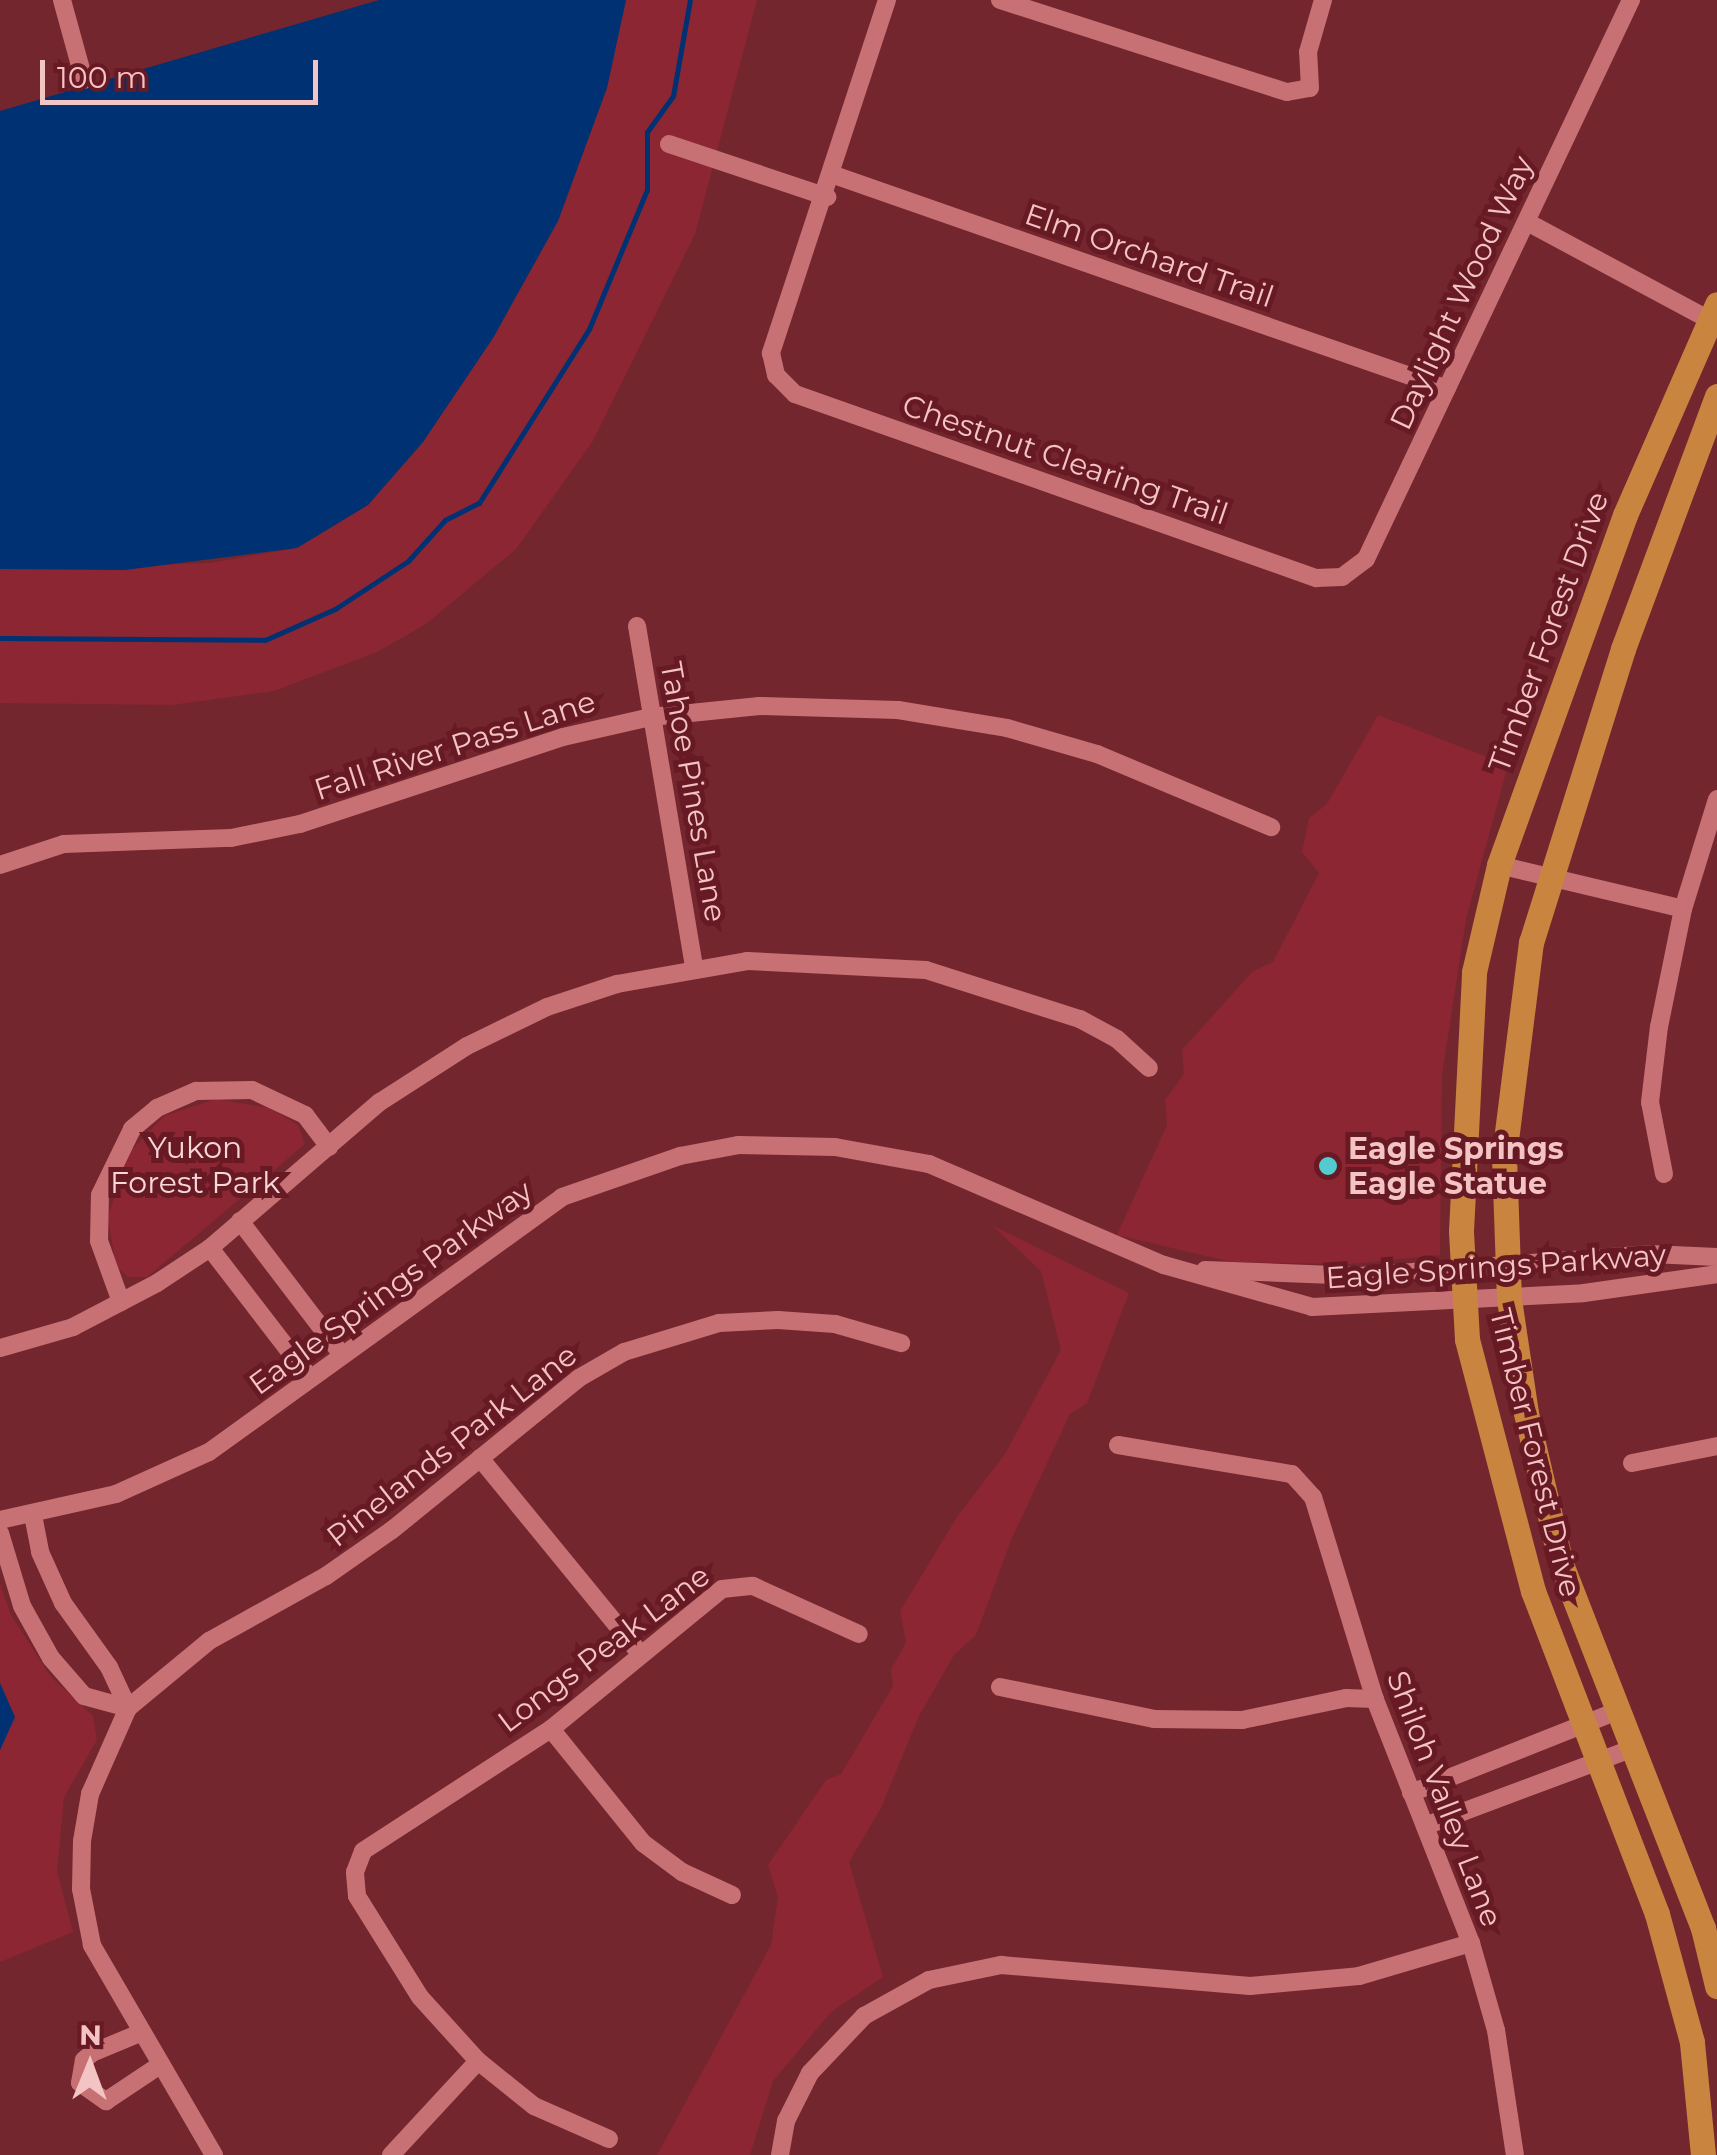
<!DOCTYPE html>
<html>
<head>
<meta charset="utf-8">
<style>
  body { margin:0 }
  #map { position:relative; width:1717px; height:2155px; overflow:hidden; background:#74262e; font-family:Montserrat,sans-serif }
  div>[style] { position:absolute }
  .green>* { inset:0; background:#8c2633 }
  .water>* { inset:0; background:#003173 }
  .stream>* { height:5px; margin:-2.5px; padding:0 2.5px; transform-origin:2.5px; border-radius:2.5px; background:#003173 }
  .minor>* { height:18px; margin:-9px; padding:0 9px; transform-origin:9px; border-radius:9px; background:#c77174 }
  .major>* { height:25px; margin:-12.5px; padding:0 12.5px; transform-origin:12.5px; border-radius:12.5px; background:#c98440 }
  .dots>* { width:28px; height:28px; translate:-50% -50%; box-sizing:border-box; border:5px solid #671a24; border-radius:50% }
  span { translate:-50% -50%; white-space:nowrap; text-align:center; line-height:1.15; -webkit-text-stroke:10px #671a24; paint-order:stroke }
  .street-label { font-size:30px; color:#f4c4c5 }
  .park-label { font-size:30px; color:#f8d7d7 }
  .poi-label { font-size:30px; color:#f4c4c5; font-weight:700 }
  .left { translate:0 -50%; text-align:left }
  .north { position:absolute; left:40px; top:2015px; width:100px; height:100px; -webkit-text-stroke:8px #671a24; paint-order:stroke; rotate:1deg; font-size:28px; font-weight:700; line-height:40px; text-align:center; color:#f4c4c5 }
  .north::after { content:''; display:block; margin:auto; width:35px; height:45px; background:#f4c4c5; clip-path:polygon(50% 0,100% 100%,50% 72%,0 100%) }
  .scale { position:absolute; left:40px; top:60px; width:278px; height:45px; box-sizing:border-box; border:5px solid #f4c4c5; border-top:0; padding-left:12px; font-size:30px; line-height:35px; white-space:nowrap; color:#f4c4c5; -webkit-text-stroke:8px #671a24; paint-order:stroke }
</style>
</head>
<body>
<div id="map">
  <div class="green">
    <i style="clip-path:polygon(626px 0,757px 0,695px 234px,593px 441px,516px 549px,426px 624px,377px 652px,274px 691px,172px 705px,0 703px,0 569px,209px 563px,297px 548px,368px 505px,423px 442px,493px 338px,558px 221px,606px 88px)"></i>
    <i style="clip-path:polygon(1378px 715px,1508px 765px,1466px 919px,1442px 1075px,1440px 1255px,1350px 1264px,1231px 1262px,1117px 1235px,1167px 1125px,1165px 1100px,1184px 1074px,1182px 1050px,1253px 971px,1273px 962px,1319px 873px,1302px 852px,1309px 818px,1327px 804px)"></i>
    <i style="clip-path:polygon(216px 1099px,270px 1108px,298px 1125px,305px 1144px,147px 1277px,128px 1277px,116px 1266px,108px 1218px,127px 1155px,164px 1116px)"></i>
    <i style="clip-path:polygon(993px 1226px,1129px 1293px,1087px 1403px,1070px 1414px,1012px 1538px,976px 1635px,954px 1655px,919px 1716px,881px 1808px,849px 1862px,883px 1977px,831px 2012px,773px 2081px,750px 2155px,657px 2155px,771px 1945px,778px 1897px,768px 1865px,826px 1780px,841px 1774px,893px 1686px,891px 1670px,906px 1642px,900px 1611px,957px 1517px,1005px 1454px,1061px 1350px,1041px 1271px)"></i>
    <i style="clip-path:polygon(0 1584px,11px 1615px,51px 1677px,93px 1716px,97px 1740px,64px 1797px,57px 1871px,73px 1932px,0 1962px)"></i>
  </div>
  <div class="water">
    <i style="clip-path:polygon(379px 0,626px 0,607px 88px,558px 221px,493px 338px,423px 442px,368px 505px,297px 548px,125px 570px,0 569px,0 111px)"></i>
    <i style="clip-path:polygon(0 1683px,15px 1717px,0 1750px)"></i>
  </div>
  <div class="stream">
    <i style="left:0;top:638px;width:265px;rotate:0.4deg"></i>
    <i style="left:265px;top:640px;width:77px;rotate:-23.9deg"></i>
    <i style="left:335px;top:609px;width:87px;rotate:-33.3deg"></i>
    <i style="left:408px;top:561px;width:55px;rotate:-47.9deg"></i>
    <i style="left:445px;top:520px;width:38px;rotate:-27deg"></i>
    <i style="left:479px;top:503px;width:206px;rotate:-57.7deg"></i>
    <i style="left:589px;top:329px;width:151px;rotate:-67.4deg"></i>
    <i style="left:647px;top:190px;width:58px;rotate:-90deg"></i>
    <i style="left:647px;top:132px;width:44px;rotate:-54.2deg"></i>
    <i style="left:673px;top:96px;width:97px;rotate:-80deg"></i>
  </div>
  <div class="minor">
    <i style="left:62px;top:0;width:83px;rotate:74.6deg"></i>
    <i style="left:887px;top:0;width:372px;rotate:108.2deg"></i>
    <i style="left:771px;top:353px;width:23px;rotate:77deg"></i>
    <i style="left:776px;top:375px;width:27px;rotate:45deg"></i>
    <i style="left:795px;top:394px;width:553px;rotate:19.45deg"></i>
    <i style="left:1316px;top:578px;width:26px;rotate:-2deg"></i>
    <i style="left:1342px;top:577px;width:30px;rotate:-37deg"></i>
    <i style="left:1366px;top:559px;width:619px;rotate:-64.64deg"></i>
    <i style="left:1000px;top:0;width:301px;rotate:17.8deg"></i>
    <i style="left:1287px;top:92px;width:23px;rotate:-10deg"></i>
    <i style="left:1310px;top:88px;width:36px;rotate:-93deg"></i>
    <i style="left:1308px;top:52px;width:54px;rotate:-73.9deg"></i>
    <i style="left:669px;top:144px;width:167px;rotate:18.5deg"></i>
    <i style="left:834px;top:175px;width:649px;rotate:19.24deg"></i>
    <i style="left:1527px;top:222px;width:216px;rotate:28.2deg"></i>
    <i style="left:637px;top:626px;width:346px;rotate:80.5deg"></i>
    <i style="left:0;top:865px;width:67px;rotate:-18.2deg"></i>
    <i style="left:64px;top:844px;width:167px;rotate:-2.1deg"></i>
    <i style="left:231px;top:838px;width:70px;rotate:-11.5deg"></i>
    <i style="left:300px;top:824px;width:277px;rotate:-18.3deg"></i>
    <i style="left:563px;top:737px;width:90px;rotate:-12.8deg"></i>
    <i style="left:651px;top:717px;width:109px;rotate:-5.8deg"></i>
    <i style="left:759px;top:706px;width:139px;rotate:1.6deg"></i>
    <i style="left:898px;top:710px;width:110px;rotate:9.4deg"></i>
    <i style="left:1007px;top:728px;width:94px;rotate:16.1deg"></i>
    <i style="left:1097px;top:754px;width:189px;rotate:22.8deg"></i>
    <i style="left:1499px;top:865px;width:189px;rotate:13.4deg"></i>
    <i style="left:1664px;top:1174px;width:73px;rotate:-101deg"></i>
    <i style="left:1650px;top:1102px;width:76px;rotate:-83.2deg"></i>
    <i style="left:1659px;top:1027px;width:120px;rotate:-78.5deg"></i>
    <i style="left:1683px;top:909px;width:115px;rotate:-72.8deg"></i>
    <i style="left:240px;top:1221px;width:168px;rotate:52.7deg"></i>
    <i style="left:210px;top:1248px;width:164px;rotate:52.4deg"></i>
    <i style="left:1205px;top:1270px;width:154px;rotate:2.2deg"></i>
    <i style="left:1359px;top:1276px;width:293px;rotate:-4.3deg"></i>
    <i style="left:1651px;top:1254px;width:66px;rotate:2.6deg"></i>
    <i style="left:121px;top:1302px;width:65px;rotate:-109.8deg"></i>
    <i style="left:99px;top:1241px;width:46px;rotate:-88.8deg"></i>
    <i style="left:100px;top:1195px;width:73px;rotate:-64.1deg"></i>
    <i style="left:132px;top:1129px;width:33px;rotate:-40deg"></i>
    <i style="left:157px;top:1108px;width:43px;rotate:-23.6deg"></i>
    <i style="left:196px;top:1091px;width:56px;rotate:-1deg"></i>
    <i style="left:252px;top:1090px;width:59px;rotate:25.3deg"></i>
    <i style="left:305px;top:1115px;width:40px;rotate:53deg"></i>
    <i style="left:0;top:1348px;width:76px;rotate:-16deg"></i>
    <i style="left:73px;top:1327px;width:95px;rotate:-27.6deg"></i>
    <i style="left:157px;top:1283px;width:64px;rotate:-33.4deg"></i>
    <i style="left:210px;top:1248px;width:224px;rotate:-40.7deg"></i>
    <i style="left:380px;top:1102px;width:103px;rotate:-32.8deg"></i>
    <i style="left:467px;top:1046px;width:89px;rotate:-26deg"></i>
    <i style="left:547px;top:1007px;width:74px;rotate:-18.2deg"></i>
    <i style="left:617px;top:984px;width:132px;rotate:-10deg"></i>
    <i style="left:747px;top:961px;width:179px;rotate:2.9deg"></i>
    <i style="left:926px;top:970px;width:162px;rotate:17.7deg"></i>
    <i style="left:1080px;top:1019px;width:42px;rotate:28.4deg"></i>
    <i style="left:1117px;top:1039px;width:43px;rotate:42.2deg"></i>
    <i style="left:1118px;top:1445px;width:176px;rotate:9.5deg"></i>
    <i style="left:1292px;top:1474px;width:31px;rotate:48deg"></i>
    <i style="left:1313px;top:1497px;width:209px;rotate:73deg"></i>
    <i style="left:1374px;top:1697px;width:264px;rotate:68.5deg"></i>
    <i style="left:1471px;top:1943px;width:91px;rotate:74deg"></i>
    <i style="left:1496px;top:2030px;width:126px;rotate:81.4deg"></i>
    <i style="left:480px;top:1458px;width:254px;rotate:50.7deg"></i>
    <i style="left:1632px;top:1463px;width:87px;rotate:-11.3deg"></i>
    <i style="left:33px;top:1515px;width:38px;rotate:79deg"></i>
    <i style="left:40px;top:1552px;width:56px;rotate:65.7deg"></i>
    <i style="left:63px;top:1603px;width:79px;rotate:54.3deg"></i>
    <i style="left:109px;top:1667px;width:45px;rotate:65.1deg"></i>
    <i style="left:0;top:1520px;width:119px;rotate:-12.6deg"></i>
    <i style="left:116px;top:1494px;width:102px;rotate:-24.3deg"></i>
    <i style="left:209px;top:1452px;width:435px;rotate:-35.8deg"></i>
    <i style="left:562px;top:1197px;width:125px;rotate:-19.2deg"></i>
    <i style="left:680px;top:1156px;width:59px;rotate:-10.7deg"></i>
    <i style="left:738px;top:1145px;width:97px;rotate:1.2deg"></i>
    <i style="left:835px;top:1147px;width:96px;rotate:10.3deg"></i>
    <i style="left:929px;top:1164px;width:256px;rotate:23.3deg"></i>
    <i style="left:1164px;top:1265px;width:154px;rotate:15.8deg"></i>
    <i style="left:1312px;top:1307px;width:272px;rotate:-2.9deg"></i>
    <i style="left:1584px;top:1293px;width:134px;rotate:-8.1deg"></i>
    <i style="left:0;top:1533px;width:76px;rotate:73.2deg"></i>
    <i style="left:22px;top:1606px;width:60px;rotate:60.9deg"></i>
    <i style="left:51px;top:1658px;width:50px;rotate:49deg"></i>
    <i style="left:84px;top:1696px;width:46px;rotate:15.3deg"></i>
    <i style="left:1000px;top:1687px;width:157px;rotate:11.7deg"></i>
    <i style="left:1154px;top:1719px;width:88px;rotate:0.7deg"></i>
    <i style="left:1242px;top:1720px;width:106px;rotate:-11.9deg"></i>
    <i style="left:1346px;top:1698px;width:29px;rotate:2deg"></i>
    <i style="left:551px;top:1729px;width:146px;rotate:51.1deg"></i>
    <i style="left:643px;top:1843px;width:49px;rotate:36.6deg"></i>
    <i style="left:682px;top:1872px;width:55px;rotate:24.7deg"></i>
    <i style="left:1411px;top:1793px;width:225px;rotate:-21.7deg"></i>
    <i style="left:1425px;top:1826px;width:223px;rotate:-20.5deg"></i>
    <i style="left:140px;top:2033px;width:52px;rotate:157.4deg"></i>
    <i style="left:92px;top:2053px;width:11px;rotate:139deg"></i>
    <i style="left:84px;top:2060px;width:23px;rotate:100deg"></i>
    <i style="left:80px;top:2083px;width:32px;rotate:35deg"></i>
    <i style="left:106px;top:2101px;width:65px;rotate:-33.7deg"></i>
    <i style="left:609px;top:2139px;width:82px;rotate:-156.3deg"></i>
    <i style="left:534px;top:2106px;width:72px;rotate:-141.2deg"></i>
    <i style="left:478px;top:2061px;width:86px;rotate:-132.2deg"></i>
    <i style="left:420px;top:1997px;width:119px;rotate:-122deg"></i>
    <i style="left:357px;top:1896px;width:24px;rotate:-95deg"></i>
    <i style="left:355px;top:1872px;width:22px;rotate:-69deg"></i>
    <i style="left:363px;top:1851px;width:224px;rotate:-33deg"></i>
    <i style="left:551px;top:1729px;width:221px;rotate:-39.3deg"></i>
    <i style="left:722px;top:1589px;width:31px;rotate:-6deg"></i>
    <i style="left:753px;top:1586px;width:116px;rotate:24.4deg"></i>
    <i style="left:214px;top:2155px;width:243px;rotate:-120.2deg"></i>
    <i style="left:92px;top:1945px;width:57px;rotate:-101.1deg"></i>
    <i style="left:81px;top:1889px;width:48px;rotate:-88.8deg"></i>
    <i style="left:82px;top:1841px;width:48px;rotate:-80.3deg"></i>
    <i style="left:90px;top:1794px;width:94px;rotate:-66.2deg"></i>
    <i style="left:128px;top:1708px;width:105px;rotate:-39.6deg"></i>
    <i style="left:209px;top:1641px;width:134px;rotate:-29.1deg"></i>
    <i style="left:326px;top:1576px;width:80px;rotate:-34.9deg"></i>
    <i style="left:392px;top:1530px;width:241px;rotate:-39.1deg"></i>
    <i style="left:579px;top:1378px;width:52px;rotate:-30deg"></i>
    <i style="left:624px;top:1352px;width:99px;rotate:-17deg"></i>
    <i style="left:719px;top:1323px;width:59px;rotate:-2.9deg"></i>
    <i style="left:778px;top:1320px;width:57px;rotate:4deg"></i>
    <i style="left:835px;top:1324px;width:69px;rotate:16.1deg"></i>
    <i style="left:391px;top:2155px;width:128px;rotate:-47.2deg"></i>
    <i style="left:780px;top:2155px;width:35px;rotate:-80deg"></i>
    <i style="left:786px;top:2121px;width:54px;rotate:-63.4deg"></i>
    <i style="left:810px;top:2073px;width:79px;rotate:-46.5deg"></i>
    <i style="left:864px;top:2016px;width:74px;rotate:-29deg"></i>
    <i style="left:929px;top:1980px;width:74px;rotate:-11.8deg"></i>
    <i style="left:1001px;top:1965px;width:250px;rotate:4.8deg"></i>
    <i style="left:1250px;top:1986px;width:109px;rotate:-5.2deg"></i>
    <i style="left:1359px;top:1976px;width:117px;rotate:-16.4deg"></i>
  </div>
  <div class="major">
    <i style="left:1717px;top:396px;width:270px;rotate:110.4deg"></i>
    <i style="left:1623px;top:649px;width:307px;rotate:107.4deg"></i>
    <i style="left:1531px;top:942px;width:216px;rotate:97.2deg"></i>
    <i style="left:1504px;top:1156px;width:143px;rotate:88deg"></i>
    <i style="left:1509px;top:1299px;width:115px;rotate:81.5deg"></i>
    <i style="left:1526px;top:1413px;width:155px;rotate:76.9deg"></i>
    <i style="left:1561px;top:1564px;width:391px;rotate:68.7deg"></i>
    <i style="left:1703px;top:1928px;width:60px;rotate:76.4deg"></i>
    <i style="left:1703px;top:2155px;width:114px;rotate:-95.6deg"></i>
    <i style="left:1692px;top:2042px;width:133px;rotate:-105.3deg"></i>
    <i style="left:1657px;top:1914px;width:346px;rotate:-111deg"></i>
    <i style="left:1533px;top:1591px;width:260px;rotate:-104.7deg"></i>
    <i style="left:1467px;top:1339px;width:108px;rotate:-93.2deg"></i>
    <i style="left:1461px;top:1231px;width:259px;rotate:-87.1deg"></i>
    <i style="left:1474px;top:972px;width:110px;rotate:-76.8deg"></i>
    <i style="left:1499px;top:865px;width:372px;rotate:-70.2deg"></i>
    <i style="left:1625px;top:515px;width:230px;rotate:-66.4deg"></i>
  </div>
  <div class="dots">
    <i style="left:1328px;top:1166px;background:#52ccd0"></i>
  </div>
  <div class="street-label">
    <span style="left:1149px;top:256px;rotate:19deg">Elm Orchard Trail</span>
    <span style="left:1462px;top:293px;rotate:-65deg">Daylight Wood Way</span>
    <span style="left:1065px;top:460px;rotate:19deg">Chestnut Clearing Trail</span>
    <span style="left:1549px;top:632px;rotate:-70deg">Timber Forest Drive</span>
    <span style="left:455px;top:746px;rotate:-18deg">Fall River Pass Lane</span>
    <span style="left:693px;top:792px;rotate:80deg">Tahoe Pines Lane</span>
    <span style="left:1496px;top:1267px;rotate:-4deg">Eagle Springs Parkway</span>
    <span style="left:391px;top:1288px;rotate:-36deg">Eagle Springs Parkway</span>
    <span style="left:452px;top:1446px;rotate:-38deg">Pinelands Park Lane</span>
    <span style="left:1535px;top:1453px;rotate:76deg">Timber Forest Drive</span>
    <span style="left:604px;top:1649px;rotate:-37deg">Longs Peak Lane</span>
    <span style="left:1444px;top:1799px;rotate:69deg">Shiloh Valley Lane</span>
  </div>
  <div class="park-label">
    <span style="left:195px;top:1165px">Yukon<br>Forest Park</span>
  </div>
  <div class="poi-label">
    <span class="left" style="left:1348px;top:1166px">Eagle Springs<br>Eagle Statue</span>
  </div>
  <div class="north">N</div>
  <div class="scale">100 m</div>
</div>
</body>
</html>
